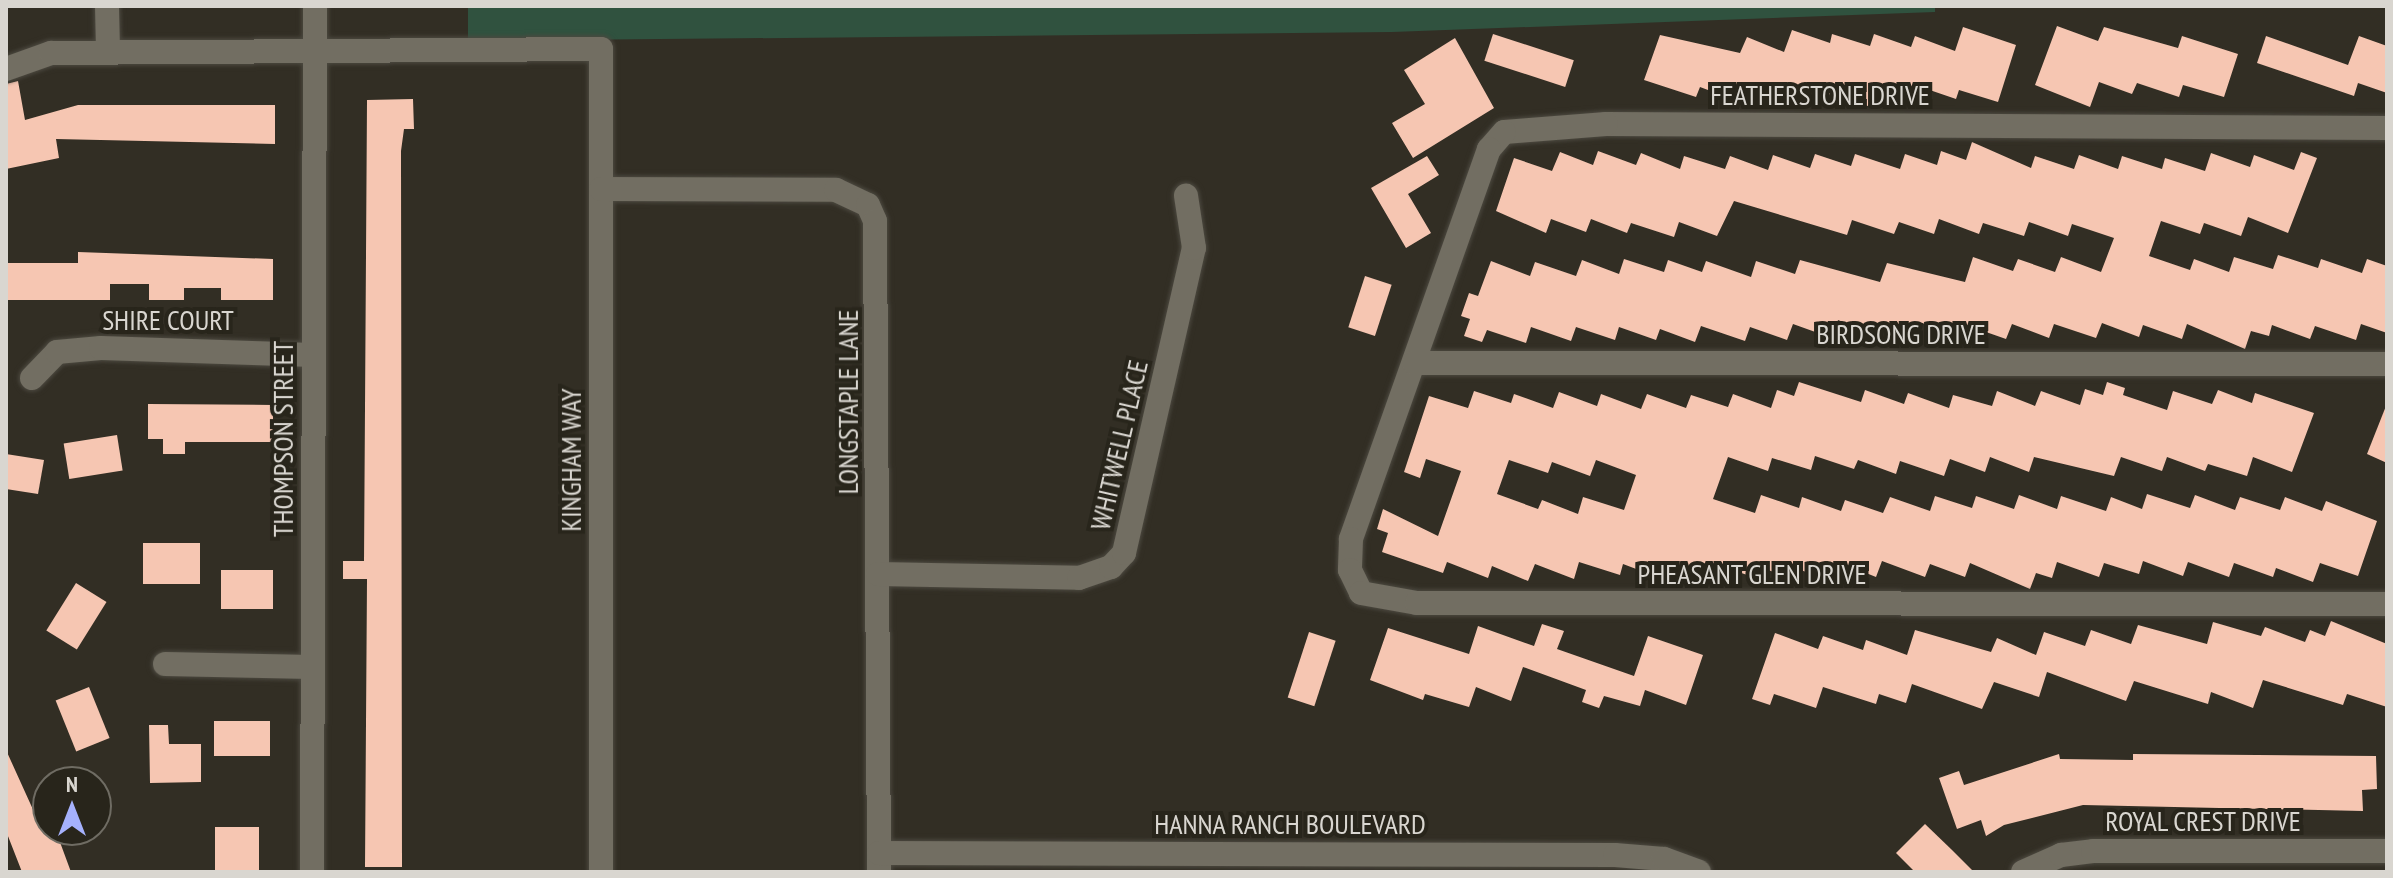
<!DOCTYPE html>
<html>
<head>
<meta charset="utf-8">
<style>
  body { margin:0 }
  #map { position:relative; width:2393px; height:878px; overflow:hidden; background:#322e24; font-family:"PT Sans Narrow",sans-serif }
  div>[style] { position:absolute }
  .green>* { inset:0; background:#30523f }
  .building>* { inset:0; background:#f6c6b2; transform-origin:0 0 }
  .roads { filter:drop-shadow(0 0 2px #4c4940) drop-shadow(0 0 2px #4c4940) }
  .minor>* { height:24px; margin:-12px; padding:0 12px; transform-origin:12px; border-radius:12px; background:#726e62 }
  span { translate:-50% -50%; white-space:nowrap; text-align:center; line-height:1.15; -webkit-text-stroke:8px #28251b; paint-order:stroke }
  .street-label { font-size:28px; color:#d9d6d0 }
  .frame { position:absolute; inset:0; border:8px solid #d9d6d0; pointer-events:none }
  .north { position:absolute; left:32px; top:766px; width:80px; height:80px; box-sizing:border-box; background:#28251b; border:2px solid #6f6c63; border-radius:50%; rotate:0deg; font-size:22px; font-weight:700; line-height:32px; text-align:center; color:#d9d6d0 }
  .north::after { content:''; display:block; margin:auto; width:28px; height:36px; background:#a5b1fc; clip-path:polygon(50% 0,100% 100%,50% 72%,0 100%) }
</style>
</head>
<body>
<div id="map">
  <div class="green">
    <i style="clip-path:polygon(468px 6px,1935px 6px,1935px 12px,1392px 32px,468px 41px)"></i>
  </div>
  <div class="building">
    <i style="clip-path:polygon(2057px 26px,2098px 41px,2104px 27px,2178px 48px,2182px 36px,2238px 54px,2224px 97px,2183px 85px,2179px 97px,2137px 83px,2132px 94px,2099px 82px,2090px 107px,2035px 85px)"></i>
    <i style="clip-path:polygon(1963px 27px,2016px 45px,1998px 102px,1959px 90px,1956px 99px,1915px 85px,1910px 102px,1873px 89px,1868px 106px,1792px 83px,1785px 103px,1745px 89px,1740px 102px,1700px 87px,1696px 97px,1644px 80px,1660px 35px,1740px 53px,1747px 37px,1784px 52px,1792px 30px,1830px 43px,1832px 34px,1870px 46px,1874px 34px,1911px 47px,1915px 36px,1955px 51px)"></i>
    <i style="left:1493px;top:34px;width:85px;height:28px;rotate:18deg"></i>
    <i style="clip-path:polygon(2266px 36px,2348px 65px,2359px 36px,2387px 46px,2387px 93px,2358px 83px,2354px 96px,2257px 63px)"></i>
    <i style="clip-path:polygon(1455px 38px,1494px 108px,1413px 158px,1392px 123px,1425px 104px,1404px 70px)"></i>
    <i style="clip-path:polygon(18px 81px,25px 120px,78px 105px,275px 105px,275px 144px,56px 139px,59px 158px,6px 169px,6px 84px)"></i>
    <i style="clip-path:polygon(413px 99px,414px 129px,404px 129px,401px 151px,402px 867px,365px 867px,367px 579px,343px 579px,343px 561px,364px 561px,367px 100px)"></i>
    <i style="clip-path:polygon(1972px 142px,2031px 168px,2035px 156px,2074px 169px,2079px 155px,2118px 169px,2122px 156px,2162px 169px,2165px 158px,2205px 171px,2211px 153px,2250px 167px,2254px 155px,2294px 170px,2301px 152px,2317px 158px,2288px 233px,2248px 217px,2241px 236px,2204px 223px,2200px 234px,2161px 221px,2149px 256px,2190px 270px,2194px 259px,2229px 272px,2234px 257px,2273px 269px,2278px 255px,2318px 268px,2321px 259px,2362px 273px,2367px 259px,2387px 266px,2387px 333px,2361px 324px,2356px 340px,2315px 326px,2310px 339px,2272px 325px,2269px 336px,2251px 331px,2245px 349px,2187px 324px,2182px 339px,2143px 325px,2139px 337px,2102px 323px,2096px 338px,2054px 324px,2049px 338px,2012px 324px,2006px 339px,1966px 325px,1961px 337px,1922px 323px,1917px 338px,1879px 326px,1876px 335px,1838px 320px,1832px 338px,1793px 324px,1787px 340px,1750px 327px,1745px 341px,1701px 326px,1695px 342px,1660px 329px,1656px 340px,1619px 327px,1615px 340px,1576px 327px,1571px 341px,1531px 327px,1526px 343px,1487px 330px,1482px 342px,1464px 336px,1470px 319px,1461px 316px,1469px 293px,1478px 296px,1491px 261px,1530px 276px,1535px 262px,1576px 276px,1582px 260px,1619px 274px,1624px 259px,1664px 272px,1668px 260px,1702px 272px,1706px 261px,1751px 277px,1756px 261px,1795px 274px,1800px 260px,1880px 282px,1887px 263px,1965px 282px,1973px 257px,2013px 271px,2018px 259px,2055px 272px,2061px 257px,2101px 272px,2114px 238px,2072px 224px,2068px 236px,2029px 222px,2024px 236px,1983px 223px,1979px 234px,1939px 219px,1934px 234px,1899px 222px,1894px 234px,1852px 220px,1847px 235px,1734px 201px,1717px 236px,1679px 222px,1674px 237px,1631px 223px,1627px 233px,1591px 219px,1586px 232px,1551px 219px,1546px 233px,1496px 211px,1514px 158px,1552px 171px,1560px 152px,1593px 165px,1598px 151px,1636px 165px,1641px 153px,1680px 169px,1684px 156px,1725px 169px,1730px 156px,1768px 170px,1773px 155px,1810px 168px,1815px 154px,1851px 166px,1855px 154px,1900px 169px,1905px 154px,1937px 165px,1941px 151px,1966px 160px)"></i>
    <i style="clip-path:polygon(1427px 156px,1439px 175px,1408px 194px,1431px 233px,1406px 248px,1371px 188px)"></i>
    <i style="clip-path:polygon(78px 252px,273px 259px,273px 300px,221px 300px,221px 288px,184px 288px,184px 300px,149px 300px,149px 284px,110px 284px,110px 300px,6px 300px,6px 263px,78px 263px)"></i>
    <i style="left:1365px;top:276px;width:28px;height:54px;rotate:18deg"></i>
    <i style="clip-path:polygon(evenodd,1799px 382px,1861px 402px,1865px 390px,1904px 404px,1908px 393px,1949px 408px,1953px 395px,1992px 406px,1997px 391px,2035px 406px,2041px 391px,2080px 405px,2085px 389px,2103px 395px,2107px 382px,2125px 388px,2123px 395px,2167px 410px,2173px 391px,2212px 404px,2218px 390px,2252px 403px,2255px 393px,2314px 413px,2292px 472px,2253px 457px,2247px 476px,2208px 464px,2205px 471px,2167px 457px,2162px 471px,2121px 457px,2114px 476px,2034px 457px,2029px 472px,1990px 457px,1985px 472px,1950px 459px,1944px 476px,1900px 461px,1896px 474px,1858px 460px,1854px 469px,1815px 456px,1811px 470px,1772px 458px,1768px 471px,1728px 457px,1713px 499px,1755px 513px,1761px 495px,1799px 508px,1802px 497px,1841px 511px,1845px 500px,1883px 513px,1890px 497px,1930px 511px,1935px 496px,1972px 508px,1976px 496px,2014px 509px,2019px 495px,2057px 509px,2061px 496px,2106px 511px,2111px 497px,2142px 509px,2147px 494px,2190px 508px,2195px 495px,2235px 510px,2240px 497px,2280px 510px,2285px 497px,2322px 511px,2326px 501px,2377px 521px,2358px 576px,2320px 563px,2313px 582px,2276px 568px,2273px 577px,2234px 563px,2229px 577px,2188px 562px,2183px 576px,2143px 561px,2139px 574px,2104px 563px,2099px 577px,2057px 562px,2052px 578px,2036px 573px,2030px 589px,1970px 563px,1965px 577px,1930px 564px,1925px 577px,1882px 561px,1876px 577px,1841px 563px,1834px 582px,1795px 568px,1791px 578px,1754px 565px,1750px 576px,1710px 562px,1703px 581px,1663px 567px,1660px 578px,1623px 564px,1620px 575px,1579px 562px,1574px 579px,1535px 564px,1528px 581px,1492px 566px,1488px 578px,1447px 562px,1443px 573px,1382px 552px,1388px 533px,1377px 529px,1383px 509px,1438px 536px,1461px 471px,1426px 459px,1420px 478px,1404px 472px,1429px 396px,1468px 408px,1474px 391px,1511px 403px,1514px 394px,1553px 408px,1559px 392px,1597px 406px,1601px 394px,1641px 409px,1647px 394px,1686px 408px,1691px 395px,1728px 407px,1733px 394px,1771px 408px,1777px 390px,1794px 396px,1799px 382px,1509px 460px,1548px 473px,1552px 462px,1590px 476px,1596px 460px,1636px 475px,1624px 510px,1583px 497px,1578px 514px,1542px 500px,1538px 509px,1497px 494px,1509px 460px)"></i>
    <i style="clip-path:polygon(148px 404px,273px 405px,273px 442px,185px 442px,185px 454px,163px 454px,163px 439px,148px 439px)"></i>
    <i style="clip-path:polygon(2386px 406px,2387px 406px,2387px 463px,2367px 454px)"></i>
    <i style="left:117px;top:435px;width:36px;height:54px;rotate:81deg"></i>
    <i style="clip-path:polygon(6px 454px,44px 460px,38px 494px,6px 489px)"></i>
    <i style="left:143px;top:543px;width:57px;height:41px"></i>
    <i style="left:221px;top:570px;width:52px;height:39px"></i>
    <i style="left:76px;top:583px;width:36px;height:56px;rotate:32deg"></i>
    <i style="clip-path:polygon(2331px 621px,2387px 644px,2387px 707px,2347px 694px,2343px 705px,2263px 680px,2253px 708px,2211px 692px,2208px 704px,2134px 681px,2126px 701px,2047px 672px,2039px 697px,1994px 682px,1982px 709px,1912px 684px,1906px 703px,1879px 694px,1876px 704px,1823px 687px,1816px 708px,1774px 694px,1770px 705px,1752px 699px,1775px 633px,1818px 649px,1823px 636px,1863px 650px,1866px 640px,1907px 655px,1915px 630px,1991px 652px,1997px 638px,2036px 655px,2044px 632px,2085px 646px,2091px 630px,2131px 644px,2138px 625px,2207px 644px,2213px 622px,2261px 636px,2265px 627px,2305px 642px,2310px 630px,2325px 636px)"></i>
    <i style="clip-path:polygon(1542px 624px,1564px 631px,1557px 649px,1634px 676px,1648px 636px,1703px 655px,1686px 705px,1645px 690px,1640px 706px,1604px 696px,1599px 708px,1582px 702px,1586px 690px,1523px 667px,1511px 701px,1476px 687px,1469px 707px,1425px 694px,1423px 700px,1370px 680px,1388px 628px,1469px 654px,1478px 626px,1534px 646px)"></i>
    <i style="left:1309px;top:632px;width:28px;height:69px;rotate:18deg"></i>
    <i style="left:89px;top:687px;width:55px;height:36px;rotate:68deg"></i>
    <i style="left:214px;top:721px;width:56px;height:35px"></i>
    <i style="clip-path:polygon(149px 725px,168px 725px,169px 744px,201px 744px,201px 782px,150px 783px)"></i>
    <i style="clip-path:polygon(6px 750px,40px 825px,45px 823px,50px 837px,57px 834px,71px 872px,22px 872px,6px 831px)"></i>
    <i style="clip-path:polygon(2059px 754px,2060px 759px,2133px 760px,2133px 754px,2376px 756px,2377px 789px,2362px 790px,2363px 811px,2083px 805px,2004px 825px,1986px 836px,1981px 820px,1957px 829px,1939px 778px,1959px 771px,1964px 785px)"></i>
    <i style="clip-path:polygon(1925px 824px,1952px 850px,1974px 872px,1915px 872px,1896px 853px)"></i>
    <i style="left:215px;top:827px;width:44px;height:45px"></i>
  </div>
  <div class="roads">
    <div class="minor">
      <i style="left:107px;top:6px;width:45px;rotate:88.7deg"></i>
      <i style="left:6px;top:69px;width:48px;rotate:-19.6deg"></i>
      <i style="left:51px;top:53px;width:550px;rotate:-0.42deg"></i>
      <i style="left:601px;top:49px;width:823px;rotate:90deg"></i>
      <i style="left:2387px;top:128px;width:781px;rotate:-179.71deg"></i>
      <i style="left:1606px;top:124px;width:102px;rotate:175.5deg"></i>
      <i style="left:1504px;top:132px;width:23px;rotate:131deg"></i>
      <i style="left:1489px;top:149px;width:414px;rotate:109.5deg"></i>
      <i style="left:1351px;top:539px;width:31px;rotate:92deg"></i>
      <i style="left:1350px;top:570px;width:25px;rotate:64deg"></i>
      <i style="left:1361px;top:593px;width:57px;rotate:10.1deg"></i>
      <i style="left:1417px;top:603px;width:970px;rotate:0.06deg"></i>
      <i style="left:601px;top:189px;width:235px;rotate:0.2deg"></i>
      <i style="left:836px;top:190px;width:35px;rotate:25deg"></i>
      <i style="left:868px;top:205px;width:17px;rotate:66deg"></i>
      <i style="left:875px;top:221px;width:651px;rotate:89.65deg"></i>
      <i style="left:1414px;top:363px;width:973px;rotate:0.06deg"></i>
      <i style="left:32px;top:378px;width:36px;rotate:-46deg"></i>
      <i style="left:57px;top:352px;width:44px;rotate:-5.2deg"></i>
      <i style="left:101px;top:348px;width:212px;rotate:1.9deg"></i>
      <i style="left:878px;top:574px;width:201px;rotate:1.1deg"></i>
      <i style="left:1079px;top:578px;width:34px;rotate:-19deg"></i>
      <i style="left:1111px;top:567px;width:19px;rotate:-47deg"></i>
      <i style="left:1124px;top:553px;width:313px;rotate:-77.1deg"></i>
      <i style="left:1194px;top:248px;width:53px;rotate:-98.7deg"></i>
      <i style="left:165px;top:664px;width:147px;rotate:1.2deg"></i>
      <i style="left:879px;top:853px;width:736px;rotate:0.16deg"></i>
      <i style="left:1615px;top:855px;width:49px;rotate:4.7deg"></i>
      <i style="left:1664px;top:859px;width:37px;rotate:20deg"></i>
      <i style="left:312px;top:872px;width:866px;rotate:-89.8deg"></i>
      <i style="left:2023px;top:872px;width:42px;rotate:-24.1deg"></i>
      <i style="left:2061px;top:855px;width:32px;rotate:-7deg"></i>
      <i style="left:2093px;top:851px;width:294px"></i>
    </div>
  </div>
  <div class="street-label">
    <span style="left:1820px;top:95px">FEATHERSTONE DRIVE</span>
    <span style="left:168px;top:320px">SHIRE COURT</span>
    <span style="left:1901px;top:334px">BIRDSONG DRIVE</span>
    <span style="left:848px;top:402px;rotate:-90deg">LONGSTAPLE LANE</span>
    <span style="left:283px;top:439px;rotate:-90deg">THOMPSON STREET</span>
    <span style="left:1119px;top:445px;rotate:-77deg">WHITWELL PLACE</span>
    <span style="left:571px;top:460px;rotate:-90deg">KINGHAM WAY</span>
    <span style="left:1752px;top:574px">PHEASANT GLEN DRIVE</span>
    <span style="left:2203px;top:821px">ROYAL CREST DRIVE</span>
    <span style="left:1290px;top:824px">HANNA RANCH BOULEVARD</span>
  </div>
  <div class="frame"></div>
  <div class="north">N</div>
</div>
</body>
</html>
